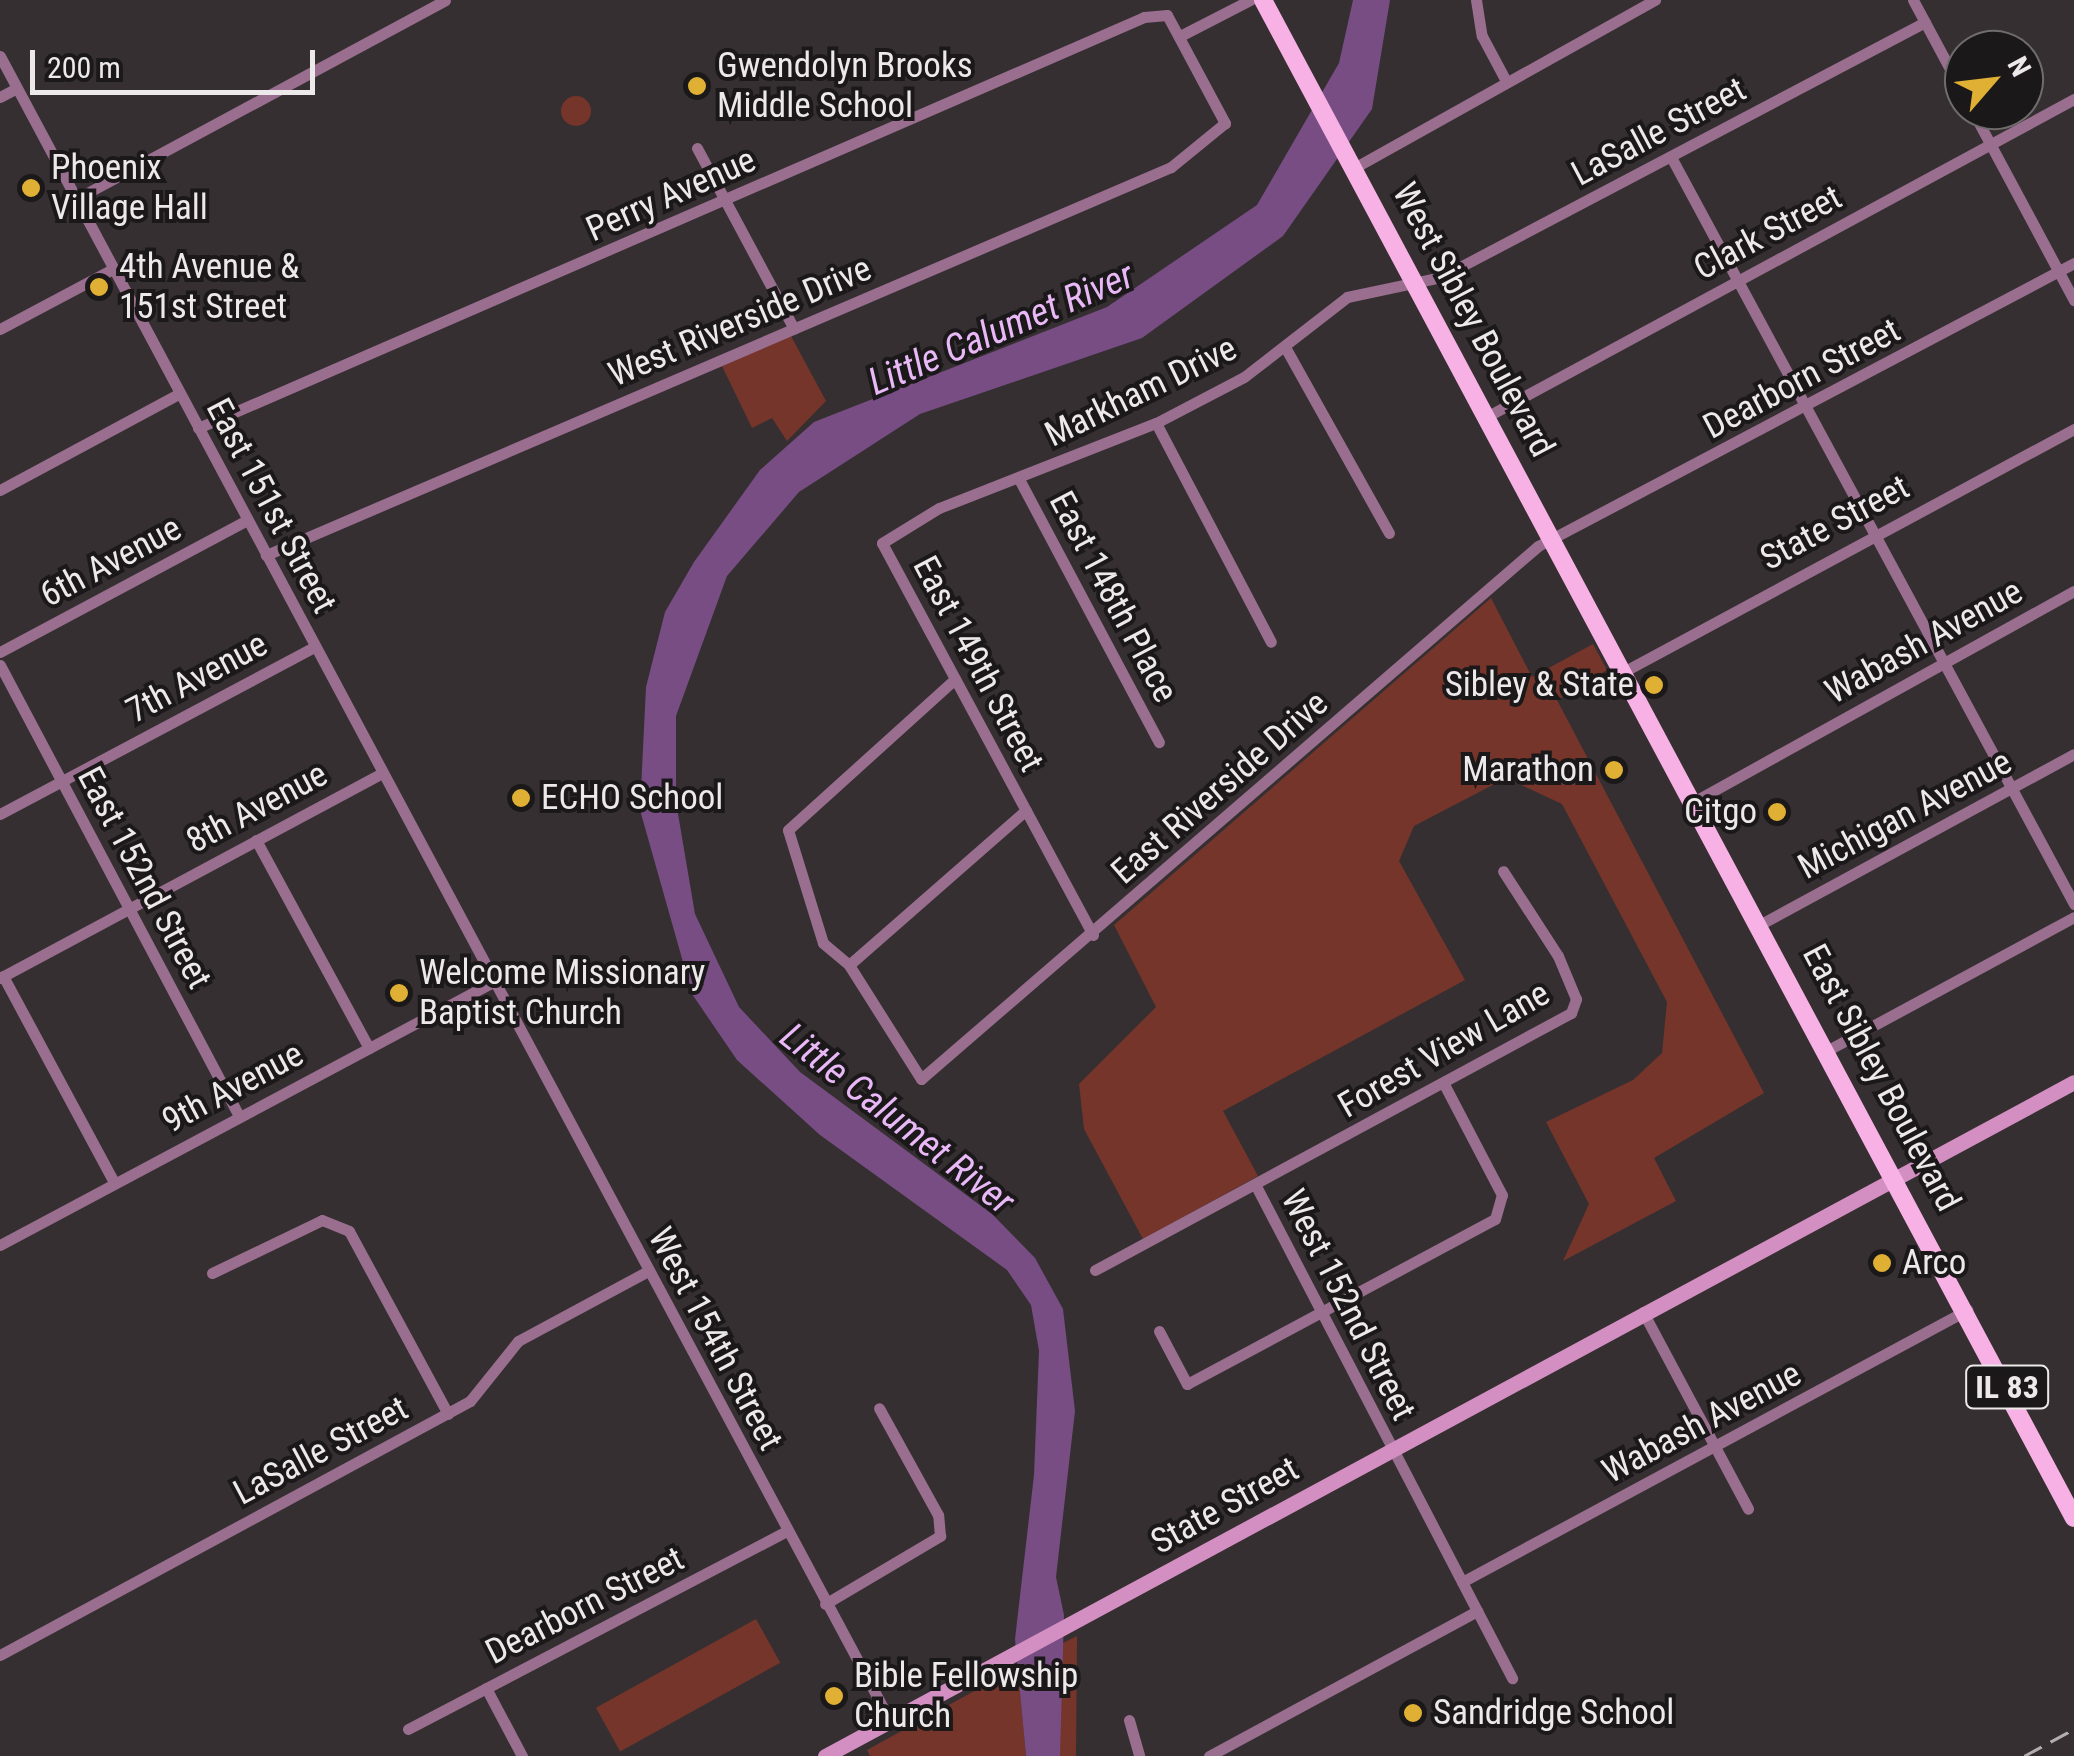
<!DOCTYPE html>
<html>
<head>
<meta charset="utf-8">
<style>
  body { margin:0 }
  #map { position:relative; width:2074px; height:1756px; overflow:hidden; background:#352f31; font-family:"Roboto Condensed",sans-serif }
  div>[style] { position:absolute }
  .green>* { inset:0; background:#76352a; transform-origin:0 0 }
  .round { border-radius:50% }
  .water>* { inset:0; background:#774d83 }
  .minor>* { height:11px; margin:-5.5px; padding:0 5.5px; transform-origin:5.5px; border-radius:5.5px; background:#996e8e }
  .secondary>* { height:15px; margin:-7.5px; padding:0 7.5px; transform-origin:7.5px; border-radius:7.5px; background:#d48fc2 }
  .primary>* { height:18px; margin:-9px; padding:0 9px; transform-origin:9px; border-radius:9px; background:#f8b1e5 }
  .rail>* { height:2.5px; margin-top:-1.25px; transform-origin:0; background:repeating-linear-gradient(90deg,#b2adaf 0 20px,transparent 0 30px) }
  .dots>* { width:28px; height:28px; translate:-50% -50%; box-sizing:border-box; border:5px solid #1b1819; border-radius:50% }
  span { translate:-50% -50%; white-space:nowrap; text-align:center; line-height:1.15; -webkit-text-stroke:8px #1b1819; paint-order:stroke }
  .shield-label span { padding:2px 8px; background:#1b1819; border:2px solid; border-radius:8px; -webkit-text-stroke-width:0 }
  .shield-label { font-size:32px; color:#ede9eb; font-weight:700 }
  .poi-label { font-size:35px; color:#ede9eb }
  .left { translate:0 -50%; text-align:left }
  .right { translate:-100% -50%; text-align:right }
  .street-label { font-size:35px; color:#ede9eb }
  .water-label { font-size:38px; color:#e9b8f7; font-style:italic }
  .north { position:absolute; left:1944px; top:30px; width:100px; height:100px; box-sizing:border-box; background:#1b1819; border:2px solid #6f6c6d; border-radius:50%; rotate:62deg; font-size:28px; font-weight:700; line-height:40px; text-align:center; color:#ede9eb }
  .north::after { content:''; display:block; margin:auto; width:35px; height:45px; background:#e0b034; clip-path:polygon(50% 0,100% 100%,50% 72%,0 100%) }
  .scale { position:absolute; left:30px; top:50px; width:285px; height:45px; box-sizing:border-box; border:5px solid #ede9eb; border-top:0; padding-left:12px; font-size:30px; line-height:35px; white-space:nowrap; color:#ede9eb; -webkit-text-stroke:8px #1b1819; paint-order:stroke }
</style>
</head>
<body>
<div id="map">
  <div class="green">
    <i class="round" style="left:561px;top:96px;width:30px;height:30px"></i>
    <i style="clip-path:polygon(791px 336px,826px 401px,787px 441px,772px 418px,752px 428px,722px 366px)"></i>
    <i style="clip-path:polygon(1491px 598px,1532px 677px,1593px 644px,1607px 670px,1557px 700px,1764px 1093px,1654px 1158px,1676px 1201px,1563px 1261px,1589px 1204px,1546px 1122px,1633px 1080px,1662px 1053px,1667px 1002px,1562px 804px,1506px 778px,1414px 826px,1399px 861px,1465px 980px,1223px 1111px,1258px 1176px,1143px 1239px,1084px 1129px,1079px 1084px,1156px 1007px,1114px 925px)"></i>
    <i style="left:756px;top:1619px;width:50px;height:183px;rotate:61deg"></i>
    <i style="clip-path:polygon(1077px 1636px,1076px 1756px,1060px 1756px,1059px 1645px)"></i>
    <i style="clip-path:polygon(1018px 1667px,1026px 1756px,870px 1756px,867px 1750px)"></i>
  </div>
  <div class="water">
    <i style="clip-path:polygon(1353px 0,1390px 0,1372px 109px,1283px 236px,1142px 338px,920px 414px,799px 492px,727px 576px,676px 716px,676px 802px,695px 914px,739px 1007px,800px 1072px,992px 1214px,1035px 1258px,1063px 1309px,1075px 1411px,1056px 1577px,1064px 1615px,1060px 1756px,1026px 1756px,1015px 1639px,1034px 1475px,1039px 1351px,1031px 1305px,1007px 1270px,820px 1135px,737px 1060px,692px 994px,640px 810px,646px 687px,665px 612px,694px 562px,760px 470px,814px 422px,1107px 307px,1257px 205px,1339px 63px)"></i>
  </div>
  <div class="minor">
    <i style="left:1476px;top:0;width:36px;rotate:81deg"></i>
    <i style="left:1482px;top:36px;width:51px;rotate:61.9deg"></i>
    <i style="left:1913px;top:0;width:108px;rotate:61.8deg"></i>
    <i style="left:1180px;top:36px;width:79px;rotate:-27.2deg"></i>
    <i style="left:0;top:56px;width:1888px;rotate:61.87deg"></i>
    <i style="left:0;top:97px;width:19px;rotate:-28deg"></i>
    <i style="left:1972px;top:110px;width:216px;rotate:61.8deg"></i>
    <i style="left:697px;top:148px;width:205px;rotate:61.8deg"></i>
    <i style="left:1671px;top:157px;width:849px;rotate:61.65deg"></i>
    <i style="left:1354px;top:168px;width:345px;rotate:-29.2deg"></i>
    <i style="left:76px;top:199px;width:419px;rotate:-28.3deg"></i>
    <i style="left:0;top:329px;width:128px;rotate:-28deg"></i>
    <i style="left:1285px;top:347px;width:213px;rotate:60.8deg"></i>
    <i style="left:1488px;top:416px;width:666px;rotate:-28.41deg"></i>
    <i style="left:1156px;top:423px;width:247px;rotate:62.3deg"></i>
    <i style="left:198px;top:428px;width:1031px;rotate:-23.48deg"></i>
    <i style="left:1144px;top:17px;width:23px;rotate:-5deg"></i>
    <i style="left:1167px;top:15px;width:123px;rotate:61.8deg"></i>
    <i style="left:1225px;top:123px;width:70px;rotate:140.8deg"></i>
    <i style="left:1171px;top:167px;width:985px;rotate:156.79deg"></i>
    <i style="left:1019px;top:479px;width:298px;rotate:62deg"></i>
    <i style="left:0;top:490px;width:204px;rotate:-28.3deg"></i>
    <i style="left:0;top:652px;width:280px;rotate:-28.1deg"></i>
    <i style="left:0;top:665px;width:510px;rotate:62.08deg"></i>
    <i style="left:1625px;top:671px;width:510px;rotate:-28.32deg"></i>
    <i style="left:955px;top:679px;width:225px;rotate:137.9deg"></i>
    <i style="left:788px;top:830px;width:118px;rotate:72.8deg"></i>
    <i style="left:823px;top:943px;width:34px;rotate:40deg"></i>
    <i style="left:849px;top:965px;width:135px;rotate:57.7deg"></i>
    <i style="left:921px;top:1079px;width:815px;rotate:-40.82deg"></i>
    <i style="left:1538px;top:546px;width:606px;rotate:-27.83deg"></i>
    <i style="left:1695px;top:801px;width:433px;rotate:-29deg"></i>
    <i style="left:0;top:814px;width:356px;rotate:-28deg"></i>
    <i style="left:256px;top:840px;width:237px;rotate:61.5deg"></i>
    <i style="left:1761px;top:924px;width:356px;rotate:-28.5deg"></i>
    <i style="left:1093px;top:935px;width:445px;rotate:-118.3deg"></i>
    <i style="left:882px;top:543px;width:67px;rotate:-31.6deg"></i>
    <i style="left:939px;top:508px;width:233px;rotate:-21.4deg"></i>
    <i style="left:1156px;top:423px;width:99px;rotate:-27.6deg"></i>
    <i style="left:1244px;top:377px;width:130px;rotate:-37.8deg"></i>
    <i style="left:1347px;top:297px;width:96px;rotate:-12deg"></i>
    <i style="left:1441px;top:277px;width:547px;rotate:-27.78deg"></i>
    <i style="left:849px;top:965px;width:235px;rotate:-41.2deg"></i>
    <i style="left:3px;top:976px;width:234px;rotate:61.7deg"></i>
    <i style="left:0;top:978px;width:434px;rotate:-28.2deg"></i>
    <i style="left:1830px;top:1049px;width:277px;rotate:-28.4deg"></i>
    <i style="left:1256px;top:1186px;width:555px;rotate:62.51deg"></i>
    <i style="left:0;top:1245px;width:559px;rotate:-28.08deg"></i>
    <i style="left:1095px;top:1270px;width:541px;rotate:-28.37deg"></i>
    <i style="left:1571px;top:1013px;width:15px;rotate:-70deg"></i>
    <i style="left:1576px;top:999px;width:47px;rotate:-112.7deg"></i>
    <i style="left:1558px;top:956px;width:101px;rotate:-122.9deg"></i>
    <i style="left:212px;top:1273px;width:122px;rotate:-25.7deg"></i>
    <i style="left:322px;top:1220px;width:29px;rotate:22deg"></i>
    <i style="left:349px;top:1231px;width:208px;rotate:61.6deg"></i>
    <i style="left:1643px;top:1312px;width:223px;rotate:61.9deg"></i>
    <i style="left:1159px;top:1331px;width:60px;rotate:62.2deg"></i>
    <i style="left:1187px;top:1384px;width:349px;rotate:-28.2deg"></i>
    <i style="left:1495px;top:1219px;width:25px;rotate:-74deg"></i>
    <i style="left:1502px;top:1195px;width:125px;rotate:-117.6deg"></i>
    <i style="left:1462px;top:1582px;width:574px;rotate:-28.31deg"></i>
    <i style="left:825px;top:1604px;width:134px;rotate:-30.6deg"></i>
    <i style="left:940px;top:1536px;width:21px;rotate:-95deg"></i>
    <i style="left:938px;top:1515px;width:122px;rotate:-118.9deg"></i>
    <i style="left:0;top:1655px;width:534px;rotate:-28.39deg"></i>
    <i style="left:470px;top:1401px;width:77px;rotate:-51.3deg"></i>
    <i style="left:518px;top:1341px;width:148px;rotate:-28.3deg"></i>
    <i style="left:486px;top:1688px;width:77px;rotate:62.1deg"></i>
    <i style="left:1129px;top:1720px;width:37px;rotate:74deg"></i>
    <i style="left:408px;top:1729px;width:427px;rotate:-27.6deg"></i>
    <i style="left:1209px;top:1756px;width:305px;rotate:-28.4deg"></i>
  </div>
  <div class="secondary">
    <i style="left:825px;top:1756px;width:1419px;rotate:-28.35deg"></i>
  </div>
  <div class="primary">
    <i style="left:1263px;top:0;width:1721px;rotate:61.89deg"></i>
  </div>
  <div class="rail">
    <i style="left:2024px;top:1756px;width:57px;rotate:-28.4deg"></i>
  </div>
  <div class="dots">
    <i style="left:697px;top:86px;background:#e0b034"></i>
    <i style="left:31px;top:188px;background:#e0b034"></i>
    <i style="left:99px;top:287px;background:#e0b034"></i>
    <i style="left:1654px;top:685px;background:#e0b034"></i>
    <i style="left:1614px;top:770px;background:#e0b034"></i>
    <i style="left:521px;top:798px;background:#e0b034"></i>
    <i style="left:1777px;top:812px;background:#e0b034"></i>
    <i style="left:399px;top:993px;background:#e0b034"></i>
    <i style="left:1882px;top:1263px;background:#e0b034"></i>
    <i style="left:834px;top:1696px;background:#e0b034"></i>
    <i style="left:1413px;top:1713px;background:#e0b034"></i>
  </div>
  <div class="shield-label">
    <span style="left:2007px;top:1387px">IL 83</span>
  </div>
  <div class="poi-label">
    <span class="left" style="left:717px;top:86px">Gwendolyn Brooks<br>Middle School</span>
    <span class="left" style="left:51px;top:188px">Phoenix<br>Village Hall</span>
    <span class="left" style="left:119px;top:287px">4th Avenue &amp;<br>151st Street</span>
    <span class="right" style="left:1634px;top:685px">Sibley &amp; State</span>
    <span class="right" style="left:1594px;top:770px">Marathon</span>
    <span class="left" style="left:541px;top:798px">ECHO School</span>
    <span class="right" style="left:1757px;top:812px">Citgo</span>
    <span class="left" style="left:419px;top:993px">Welcome Missionary<br>Baptist Church</span>
    <span class="left" style="left:1902px;top:1263px">Arco</span>
    <span class="left" style="left:854px;top:1696px">Bible Fellowship<br>Church</span>
    <span class="left" style="left:1433px;top:1713px">Sandridge School</span>
  </div>
  <div class="street-label">
    <span style="left:1659px;top:132px;rotate:-28deg">LaSalle Street</span>
    <span style="left:671px;top:195px;rotate:-24deg">Perry Avenue</span>
    <span style="left:1768px;top:233px;rotate:-28deg">Clark Street</span>
    <span style="left:1473px;top:320px;rotate:62deg">West Sibley Boulevard</span>
    <span style="left:740px;top:322px;rotate:-23deg">West Riverside Drive</span>
    <span style="left:1802px;top:379px;rotate:-28deg">Dearborn Street</span>
    <span style="left:1141px;top:392px;rotate:-26deg">Markham Drive</span>
    <span style="left:271px;top:506px;rotate:62deg">East 151st Street</span>
    <span style="left:1835px;top:523px;rotate:-28deg">State Street</span>
    <span style="left:111px;top:562px;rotate:-28deg">6th Avenue</span>
    <span style="left:1113px;top:597px;rotate:62deg">East 148th Place</span>
    <span style="left:1924px;top:642px;rotate:-29deg">Wabash Avenue</span>
    <span style="left:978px;top:664px;rotate:62deg">East 149th Street</span>
    <span style="left:197px;top:678px;rotate:-28deg">7th Avenue</span>
    <span style="left:1220px;top:788px;rotate:-41deg">East Riverside Drive</span>
    <span style="left:257px;top:808px;rotate:-28deg">8th Avenue</span>
    <span style="left:1905px;top:815px;rotate:-28deg">Michigan Avenue</span>
    <span style="left:144px;top:878px;rotate:62deg">East 152nd Street</span>
    <span style="left:1444px;top:1050px;rotate:-30deg">Forest View Lane</span>
    <span style="left:1881px;top:1078px;rotate:62deg">East Sibley Boulevard</span>
    <span style="left:233px;top:1088px;rotate:-28deg">9th Avenue</span>
    <span style="left:1348px;top:1305px;rotate:63deg">West 152nd Street</span>
    <span style="left:715px;top:1339px;rotate:62deg">West 154th Street</span>
    <span style="left:1702px;top:1423px;rotate:-28deg">Wabash Avenue</span>
    <span style="left:321px;top:1451px;rotate:-28deg">LaSalle Street</span>
    <span style="left:1225px;top:1506px;rotate:-29deg">State Street</span>
    <span style="left:585px;top:1606px;rotate:-27deg">Dearborn Street</span>
  </div>
  <div class="water-label">
    <span style="left:1001px;top:329px;rotate:-23deg">Little Calumet River</span>
    <span style="left:897px;top:1119px;rotate:38deg">Little Calumet River</span>
  </div>
  <div class="north">N</div>
  <div class="scale">200 m</div>
</div>
</body>
</html>
